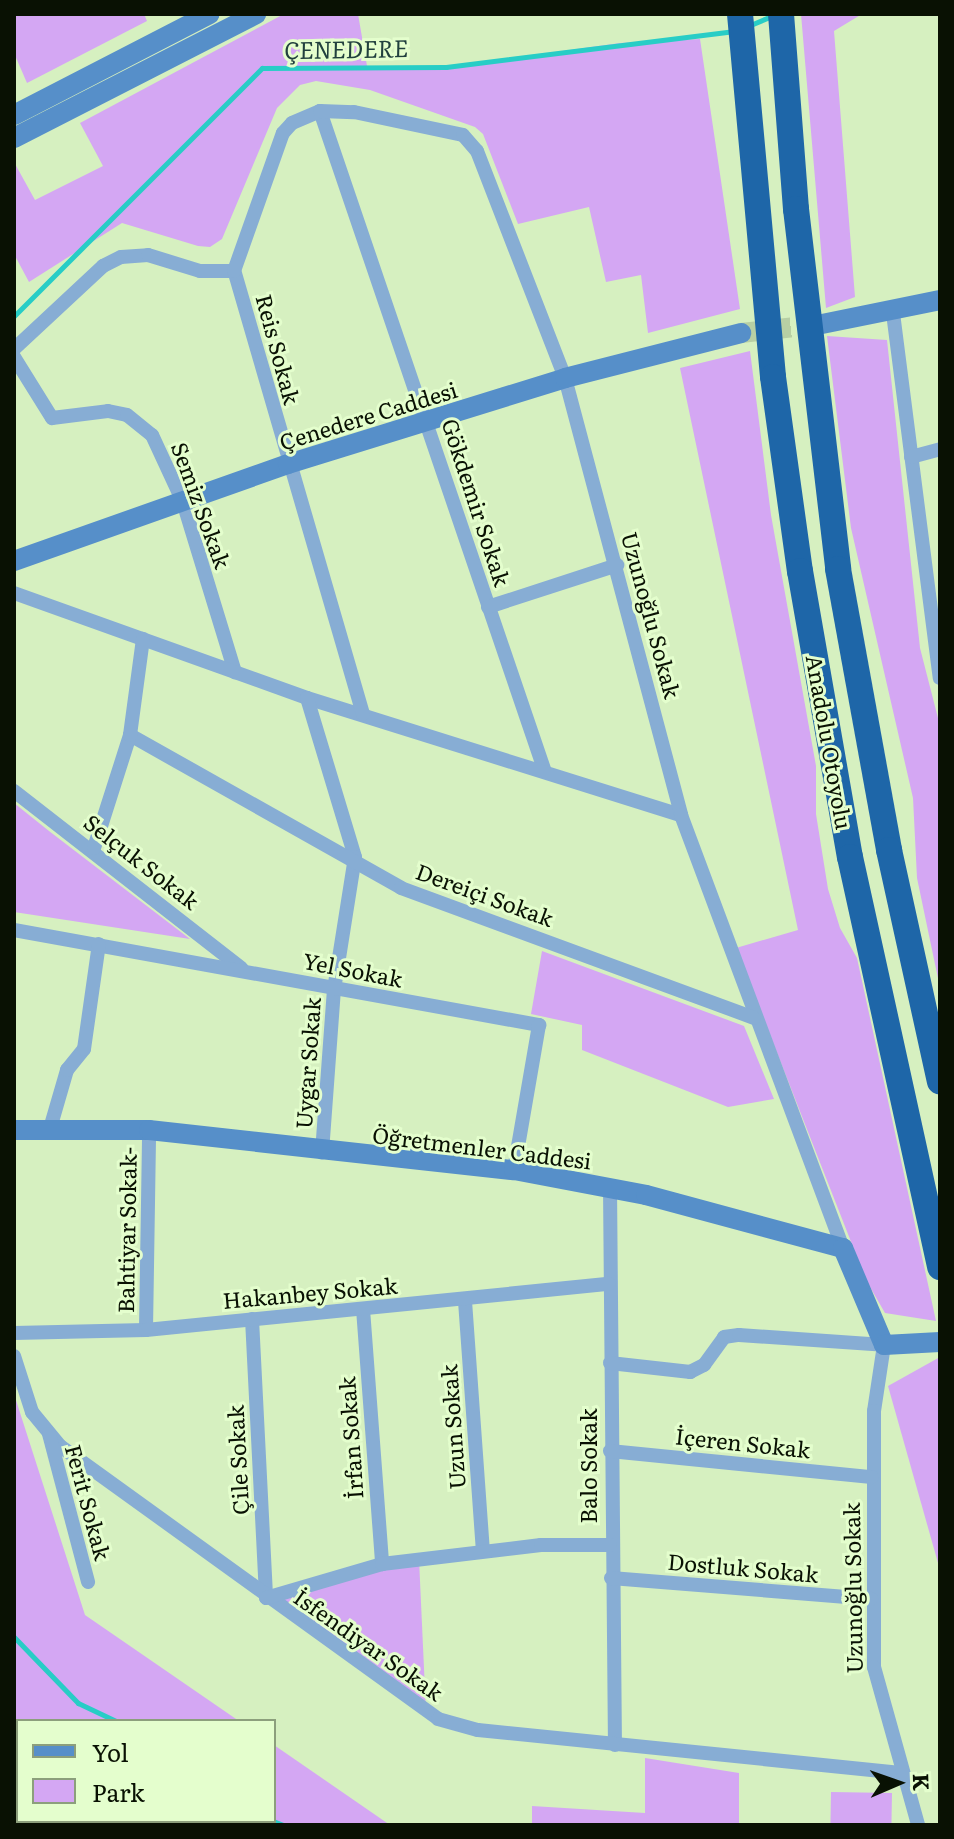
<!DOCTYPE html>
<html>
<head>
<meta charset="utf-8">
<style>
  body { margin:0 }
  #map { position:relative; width:954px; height:1839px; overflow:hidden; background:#d6f0c0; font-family:Literata,serif }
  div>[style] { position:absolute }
  .green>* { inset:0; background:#d4a7f3; transform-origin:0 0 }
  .stream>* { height:5px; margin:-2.5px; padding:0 2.5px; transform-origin:2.5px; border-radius:2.5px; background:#28cdc6 }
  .secondary-tunnel>* { height:20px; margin-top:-10px; transform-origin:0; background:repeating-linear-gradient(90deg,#b7cfa4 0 20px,transparent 0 30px) }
  .street>* { height:14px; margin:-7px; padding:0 7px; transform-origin:7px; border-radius:7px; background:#87add4 }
  .secondary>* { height:20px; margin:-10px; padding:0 10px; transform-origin:10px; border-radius:10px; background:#568fc9 }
  .highway>* { height:26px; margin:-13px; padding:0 13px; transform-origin:13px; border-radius:13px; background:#1e66a8 }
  span { translate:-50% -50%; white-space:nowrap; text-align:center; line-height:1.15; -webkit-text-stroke:6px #e4fecd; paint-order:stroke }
  .street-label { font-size:22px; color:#091103 }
  .water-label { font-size:24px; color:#21403e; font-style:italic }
  .frame { position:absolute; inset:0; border:16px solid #091103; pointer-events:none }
  .legend { position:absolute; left:16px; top:1719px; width:260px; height:104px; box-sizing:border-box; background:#e4fecd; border:2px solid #8c9f7c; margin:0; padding:10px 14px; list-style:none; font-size:24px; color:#091103 }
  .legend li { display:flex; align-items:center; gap:16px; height:40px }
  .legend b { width:40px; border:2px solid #8c9f7c }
  .north { position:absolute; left:858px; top:1743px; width:80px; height:80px; -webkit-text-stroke:6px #e4fecd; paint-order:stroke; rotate:88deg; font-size:22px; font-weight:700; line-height:32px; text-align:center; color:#091103 }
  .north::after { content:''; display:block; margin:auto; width:28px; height:36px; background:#091103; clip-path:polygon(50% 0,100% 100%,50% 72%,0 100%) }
</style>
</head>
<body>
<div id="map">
  <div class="green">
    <i style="clip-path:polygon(14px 14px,144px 14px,147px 21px,27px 83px,14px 53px)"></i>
    <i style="clip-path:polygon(284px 14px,358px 14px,367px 66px,446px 67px,620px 43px,700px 39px,740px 309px,648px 333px,641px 275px,606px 282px,589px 207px,518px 224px,483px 134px,475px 127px,370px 90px,316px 81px,300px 85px,277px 108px,222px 239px,210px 247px,198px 246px,122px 223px,29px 282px,14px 254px,14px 162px,35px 200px,103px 166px,80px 123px)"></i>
    <i style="clip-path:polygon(801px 14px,862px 14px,834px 31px,855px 297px,826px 308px)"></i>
    <i style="clip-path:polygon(827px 336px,887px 340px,920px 648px,940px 726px,940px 988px,917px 878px,913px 798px,851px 528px)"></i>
    <i style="clip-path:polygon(750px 351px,771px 515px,816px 766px,816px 814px,828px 889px,840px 928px,857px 958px,936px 1321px,885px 1313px,866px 1280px,736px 948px,798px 930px,680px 368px)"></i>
    <i style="clip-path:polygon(14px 803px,49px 831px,190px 939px,14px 912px)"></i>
    <i style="clip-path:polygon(542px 951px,744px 1026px,774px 1099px,728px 1107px,582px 1050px,582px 1025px,531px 1014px)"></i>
    <i style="clip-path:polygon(940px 1357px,940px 1570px,888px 1386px)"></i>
    <i style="clip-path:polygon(14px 1394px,85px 1615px,239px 1721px,18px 1721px,18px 1778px,14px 1775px)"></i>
    <i style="clip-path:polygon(419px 1559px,426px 1712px,266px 1598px)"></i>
    <i style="clip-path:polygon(274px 1745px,390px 1825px,90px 1821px,274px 1821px)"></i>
    <i style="clip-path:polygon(645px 1758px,739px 1773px,739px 1825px,532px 1825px,532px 1806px,645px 1813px)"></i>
    <i style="left:831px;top:1792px;width:61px;height:33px;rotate:1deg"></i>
  </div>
  <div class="stream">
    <i style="left:748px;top:26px;width:26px;rotate:-23deg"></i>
    <i style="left:14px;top:316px;width:351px;rotate:-45deg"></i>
    <i style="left:262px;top:68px;width:184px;rotate:-0.3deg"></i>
    <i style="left:446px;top:67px;width:291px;rotate:-7.1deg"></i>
    <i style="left:14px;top:1637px;width:92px;rotate:45.9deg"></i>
    <i style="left:78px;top:1703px;width:42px;rotate:25.3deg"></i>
    <i style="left:273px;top:1821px;width:11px;rotate:22deg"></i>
  </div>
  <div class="secondary-tunnel">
    <i style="left:741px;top:333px;width:81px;rotate:-6.3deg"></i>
  </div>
  <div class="street">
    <i style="left:320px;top:111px;width:698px;rotate:71.2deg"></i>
    <i style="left:893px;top:313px;width:368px;rotate:82.7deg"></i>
    <i style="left:14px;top:349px;width:122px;rotate:-43deg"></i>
    <i style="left:103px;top:266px;width:20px;rotate:-27deg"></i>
    <i style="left:121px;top:257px;width:27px;rotate:-4deg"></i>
    <i style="left:148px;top:255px;width:54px;rotate:17.1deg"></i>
    <i style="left:200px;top:271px;width:34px"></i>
    <i style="left:14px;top:357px;width:72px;rotate:58.1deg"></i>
    <i style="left:52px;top:418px;width:56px;rotate:-7.1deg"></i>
    <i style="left:108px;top:411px;width:19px;rotate:12deg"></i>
    <i style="left:127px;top:415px;width:32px;rotate:39deg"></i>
    <i style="left:152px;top:435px;width:74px;rotate:65.2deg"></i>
    <i style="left:183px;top:502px;width:178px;rotate:73deg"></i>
    <i style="left:911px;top:457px;width:30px;rotate:-15deg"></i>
    <i style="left:14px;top:593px;width:311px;rotate:19.7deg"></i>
    <i style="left:307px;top:698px;width:392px;rotate:17.4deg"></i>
    <i style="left:488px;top:607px;width:136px;rotate:-18deg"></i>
    <i style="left:307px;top:698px;width:166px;rotate:73.2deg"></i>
    <i style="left:355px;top:857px;width:134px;rotate:99deg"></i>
    <i style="left:334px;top:989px;width:164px;rotate:94.2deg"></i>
    <i style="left:363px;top:714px;width:461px;rotate:-106.2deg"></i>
    <i style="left:234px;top:271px;width:146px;rotate:-70.5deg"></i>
    <i style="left:283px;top:133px;width:13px;rotate:-48deg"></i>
    <i style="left:292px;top:123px;width:30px;rotate:-23deg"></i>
    <i style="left:320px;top:111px;width:34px;rotate:2deg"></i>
    <i style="left:354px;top:112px;width:111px;rotate:11.9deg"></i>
    <i style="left:463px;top:135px;width:21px;rotate:49deg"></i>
    <i style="left:477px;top:151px;width:243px;rotate:68.8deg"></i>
    <i style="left:565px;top:378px;width:452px;rotate:75.1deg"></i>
    <i style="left:681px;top:815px;width:462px;rotate:69.5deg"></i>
    <i style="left:130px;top:735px;width:311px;rotate:29.4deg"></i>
    <i style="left:401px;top:888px;width:376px;rotate:20.2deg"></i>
    <i style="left:14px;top:791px;width:288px;rotate:37.9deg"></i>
    <i style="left:94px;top:848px;width:119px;rotate:-72.3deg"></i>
    <i style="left:130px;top:735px;width:97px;rotate:-82.3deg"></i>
    <i style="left:14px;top:930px;width:534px;rotate:10.26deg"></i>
    <i style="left:539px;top:1025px;width:147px;rotate:99.8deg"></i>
    <i style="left:49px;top:1132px;width:65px;rotate:-73.8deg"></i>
    <i style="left:67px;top:1070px;width:27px;rotate:-51deg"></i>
    <i style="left:84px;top:1049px;width:106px;rotate:-81.9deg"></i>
    <i style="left:610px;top:1187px;width:558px;rotate:89.49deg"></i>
    <i style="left:465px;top:1301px;width:250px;rotate:85.9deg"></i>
    <i style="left:363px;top:1309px;width:256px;rotate:85.7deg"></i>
    <i style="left:252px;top:1319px;width:279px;rotate:87.1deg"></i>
    <i style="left:146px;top:1330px;width:200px;rotate:-89.1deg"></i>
    <i style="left:14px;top:1333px;width:132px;rotate:-1.3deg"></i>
    <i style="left:146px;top:1330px;width:465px;rotate:-5.7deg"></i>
    <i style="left:14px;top:1356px;width:59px;rotate:72.2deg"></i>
    <i style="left:32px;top:1412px;width:44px;rotate:50.5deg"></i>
    <i style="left:60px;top:1446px;width:466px;rotate:35.8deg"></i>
    <i style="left:438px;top:1719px;width:41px;rotate:15.4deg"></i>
    <i style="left:478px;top:1730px;width:425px;rotate:5.8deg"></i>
    <i style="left:610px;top:1363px;width:81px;rotate:6.4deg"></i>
    <i style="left:690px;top:1372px;width:16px;rotate:-27deg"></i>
    <i style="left:704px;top:1365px;width:34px;rotate:-54deg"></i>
    <i style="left:724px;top:1337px;width:15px;rotate:-8deg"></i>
    <i style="left:739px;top:1335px;width:145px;rotate:3.9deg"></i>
    <i style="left:884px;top:1345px;width:67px;rotate:98.6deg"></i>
    <i style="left:874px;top:1411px;width:256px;rotate:90deg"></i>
    <i style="left:874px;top:1667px;width:164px;rotate:74.4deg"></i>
    <i style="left:49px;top:1434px;width:153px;rotate:75.2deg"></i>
    <i style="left:610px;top:1451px;width:263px;rotate:5.7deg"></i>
    <i style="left:611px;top:1578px;width:261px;rotate:4.6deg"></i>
    <i style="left:266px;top:1598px;width:121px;rotate:-16.3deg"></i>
    <i style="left:382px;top:1564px;width:160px;rotate:-6.8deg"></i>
    <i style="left:541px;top:1545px;width:69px"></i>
  </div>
  <div class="secondary">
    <i style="left:14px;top:115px;width:220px;rotate:-27.3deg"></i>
    <i style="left:14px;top:138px;width:272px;rotate:-27.1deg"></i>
    <i style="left:822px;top:324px;width:120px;rotate:-11.5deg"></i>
    <i style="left:14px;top:561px;width:291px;rotate:-19.5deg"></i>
    <i style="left:288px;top:464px;width:290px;rotate:-17.2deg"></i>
    <i style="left:565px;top:378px;width:182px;rotate:-14.3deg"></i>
    <i style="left:14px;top:1130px;width:135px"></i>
    <i style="left:149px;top:1130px;width:367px;rotate:6.3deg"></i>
    <i style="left:514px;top:1170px;width:134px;rotate:10.7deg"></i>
    <i style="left:646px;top:1195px;width:204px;rotate:15.1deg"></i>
    <i style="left:843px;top:1248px;width:105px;rotate:67.1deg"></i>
    <i style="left:884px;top:1345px;width:56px;rotate:-3.1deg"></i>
  </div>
  <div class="highway">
    <i style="left:740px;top:14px;width:364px;rotate:84.8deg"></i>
    <i style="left:773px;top:377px;width:196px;rotate:82.1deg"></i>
    <i style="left:800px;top:571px;width:290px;rotate:80.1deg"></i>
    <i style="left:850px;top:857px;width:420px;rotate:77.6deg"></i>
    <i style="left:781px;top:14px;width:196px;rotate:85.6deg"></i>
    <i style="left:796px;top:209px;width:362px;rotate:83.3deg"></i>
    <i style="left:838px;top:569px;width:286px;rotate:79.7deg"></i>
    <i style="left:889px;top:850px;width:237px;rotate:77.6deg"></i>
  </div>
  <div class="street-label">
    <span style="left:279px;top:349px;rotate:75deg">Reis Sokak</span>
    <span style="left:368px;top:415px;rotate:-17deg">Çenedere Caddesi</span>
    <span style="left:477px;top:502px;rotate:72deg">Gökdemir Sokak</span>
    <span style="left:202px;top:505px;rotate:70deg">Semiz Sokak</span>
    <span style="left:652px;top:615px;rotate:75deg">Uzunoğlu Sokak</span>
    <span style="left:830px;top:742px;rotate:80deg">Anadolu Otoyolu</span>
    <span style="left:142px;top:861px;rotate:38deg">Selçuk Sokak</span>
    <span style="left:485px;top:894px;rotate:20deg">Dereiçi Sokak</span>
    <span style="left:353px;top:969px;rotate:11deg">Yel Sokak</span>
    <span style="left:307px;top:1063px;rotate:-86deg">Uygar Sokak</span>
    <span style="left:482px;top:1147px;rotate:7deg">Öğretmenler Caddesi</span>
    <span style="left:126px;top:1230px;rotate:-89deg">Bahtiyar Sokak-</span>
    <span style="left:310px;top:1292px;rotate:-5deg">Hakanbey Sokak</span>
    <span style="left:452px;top:1427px;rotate:-94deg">Uzun Sokak</span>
    <span style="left:350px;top:1438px;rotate:-94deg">İrfan Sokak</span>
    <span style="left:743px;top:1442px;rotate:6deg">İçeren Sokak</span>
    <span style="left:237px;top:1460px;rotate:-93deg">Çile Sokak</span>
    <span style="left:588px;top:1466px;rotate:-90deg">Balo Sokak</span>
    <span style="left:89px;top:1502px;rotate:75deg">Ferit Sokak</span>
    <span style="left:743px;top:1567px;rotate:5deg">Dostluk Sokak</span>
    <span style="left:852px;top:1588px;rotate:-91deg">Uzunoğlu Sokak</span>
    <span style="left:369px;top:1644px;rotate:35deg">İsfendiyar Sokak</span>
  </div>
  <div class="water-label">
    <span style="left:346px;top:48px;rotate:-1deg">ÇENEDERE</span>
  </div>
  <div class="frame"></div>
  <ul class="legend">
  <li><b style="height:10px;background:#568fc9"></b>Yol</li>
  <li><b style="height:22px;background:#d4a7f3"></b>Park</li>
  </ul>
  <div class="north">K</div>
</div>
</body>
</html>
